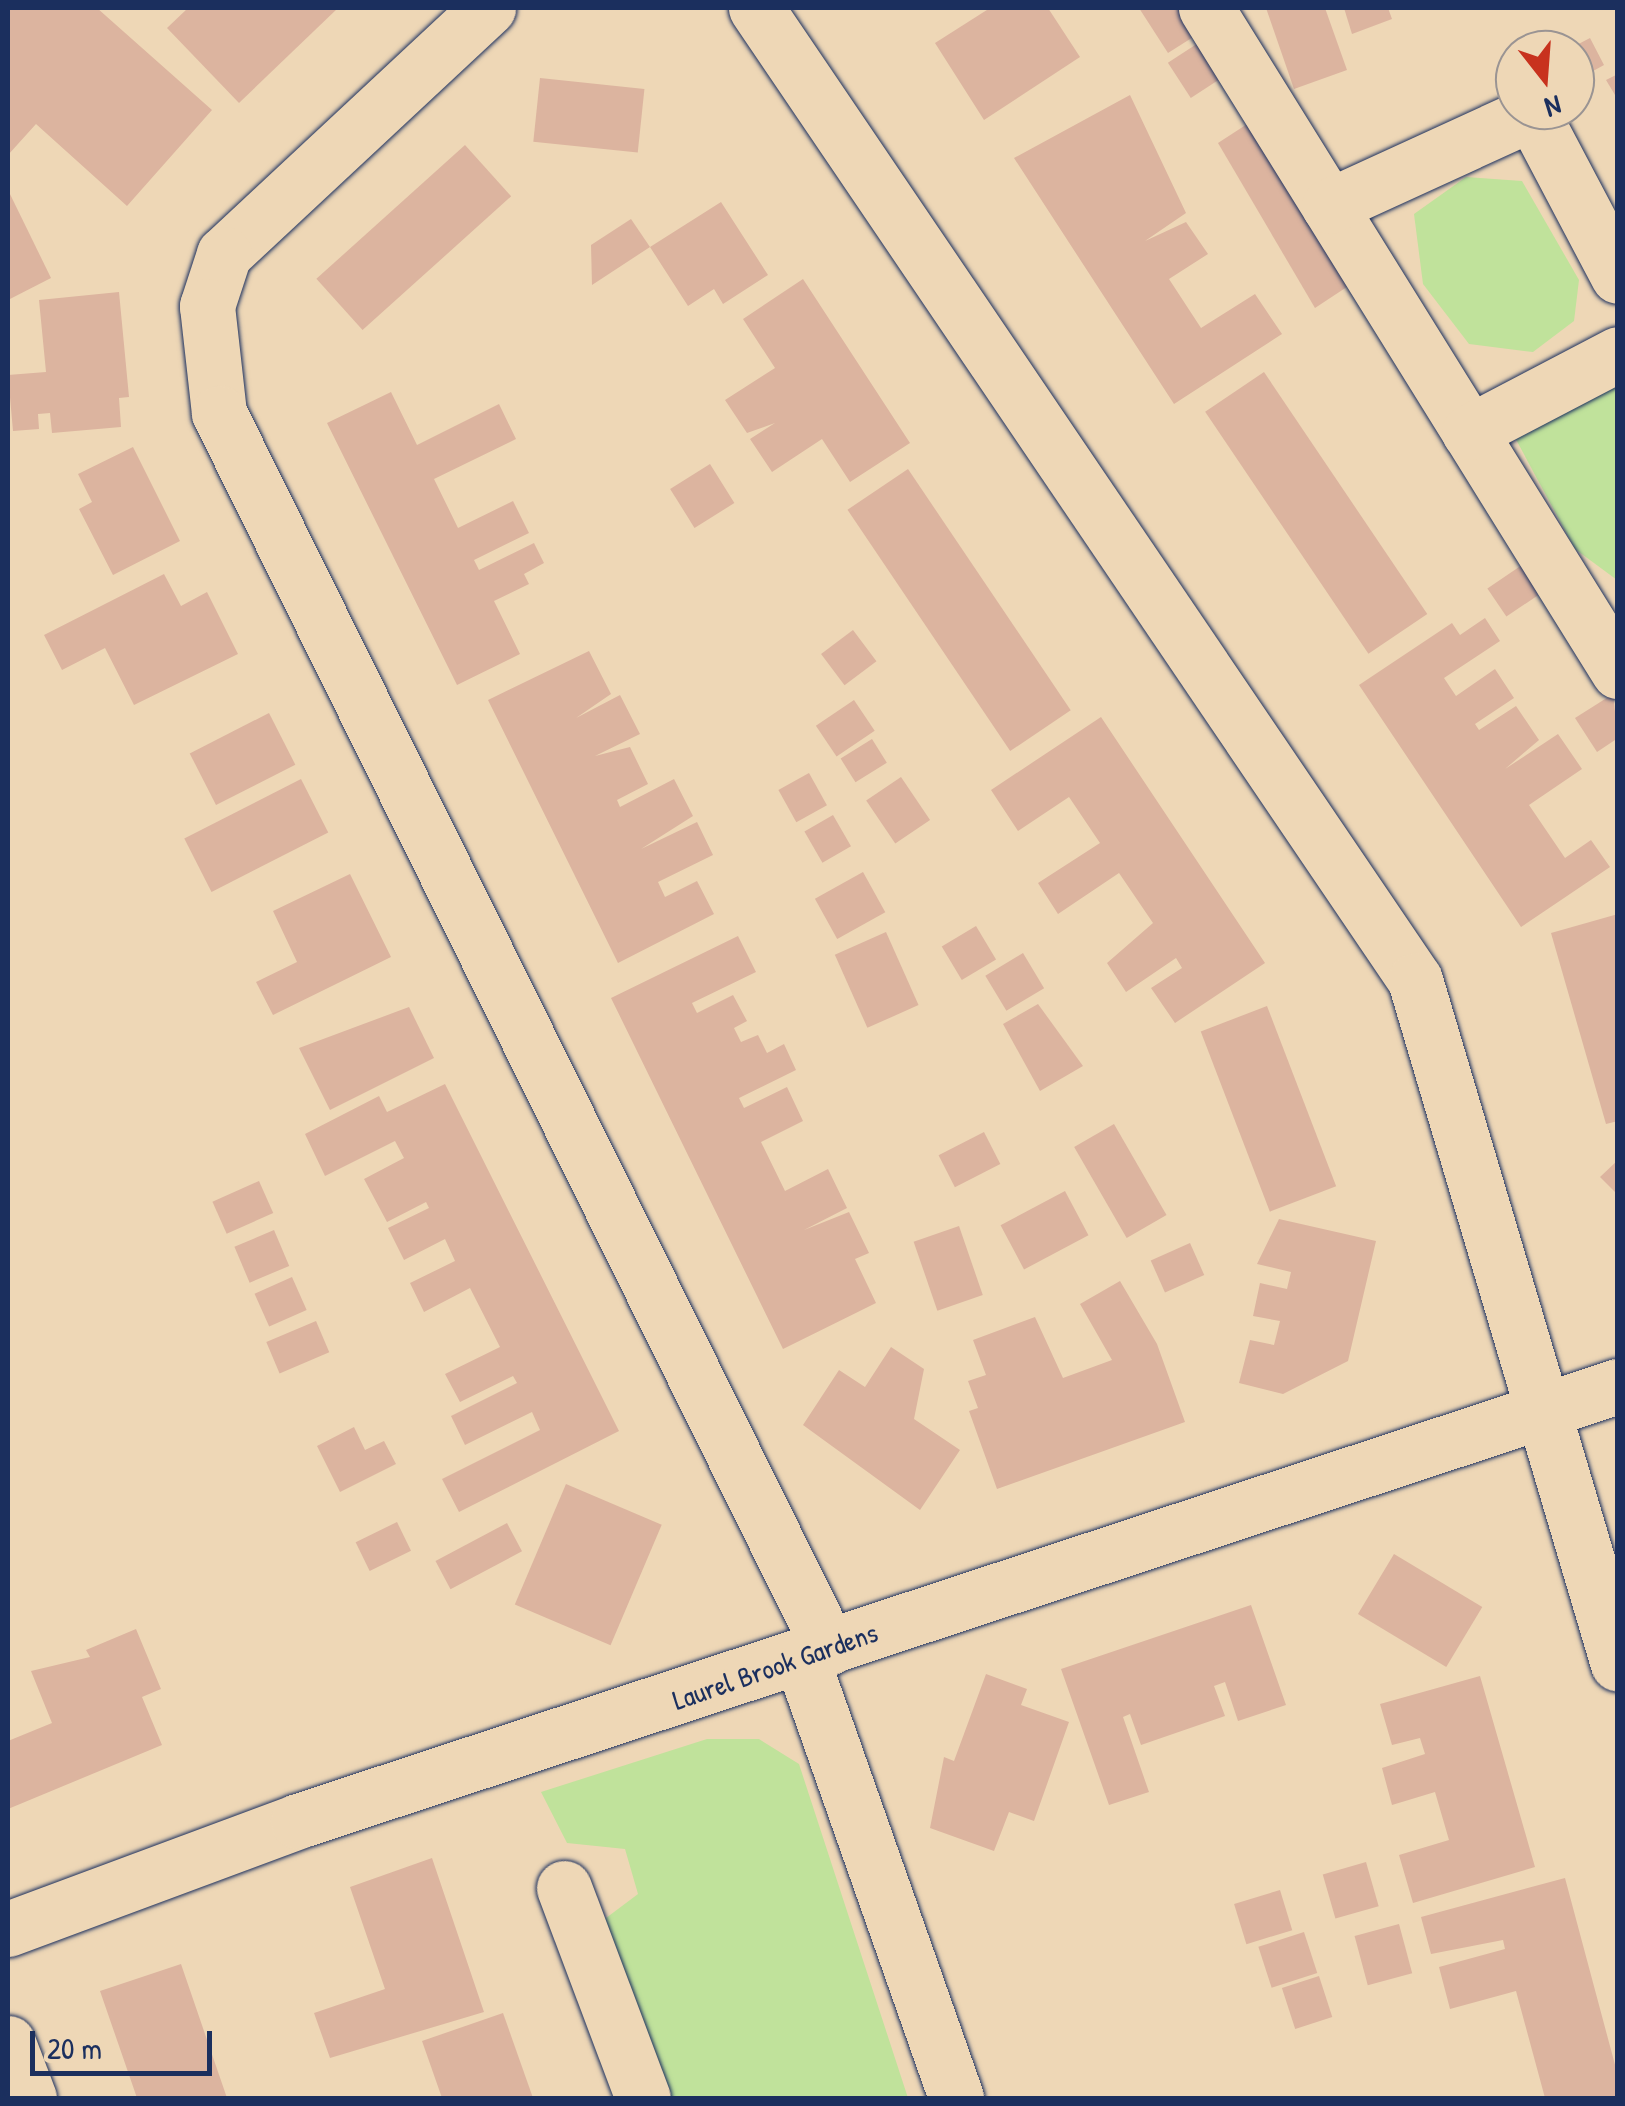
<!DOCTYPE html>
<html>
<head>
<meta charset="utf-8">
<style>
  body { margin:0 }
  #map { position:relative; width:1625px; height:2106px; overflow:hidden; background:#eed7b6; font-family:"Patrick Hand",sans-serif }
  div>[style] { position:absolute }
  .green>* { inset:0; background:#c0e29b }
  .building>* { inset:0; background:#dcb49f; transform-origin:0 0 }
  .roads { filter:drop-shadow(0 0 2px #1b2f5e) drop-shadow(0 0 2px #1b2f5e) }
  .minor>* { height:55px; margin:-27.5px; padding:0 27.5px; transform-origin:27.5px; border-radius:27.5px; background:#eed7b6 }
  span { translate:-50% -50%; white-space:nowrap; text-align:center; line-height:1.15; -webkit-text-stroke:8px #eed7b6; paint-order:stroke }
  .street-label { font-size:28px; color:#1b2f5e }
  .frame { position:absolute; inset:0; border:10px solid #1b2f5e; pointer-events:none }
  .north { position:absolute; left:1495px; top:30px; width:100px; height:100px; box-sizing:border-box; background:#eed7b6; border:2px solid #9a9493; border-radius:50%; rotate:163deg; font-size:28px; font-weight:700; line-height:40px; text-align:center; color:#1b2f5e }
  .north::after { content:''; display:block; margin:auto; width:35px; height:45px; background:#c8321e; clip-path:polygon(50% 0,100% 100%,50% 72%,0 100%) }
  .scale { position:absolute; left:30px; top:2031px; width:182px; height:45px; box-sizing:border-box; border:5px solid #1b2f5e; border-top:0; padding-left:12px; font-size:30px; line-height:35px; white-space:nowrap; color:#1b2f5e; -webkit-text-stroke:8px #eed7b6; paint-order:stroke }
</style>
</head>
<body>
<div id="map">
  <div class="green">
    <i style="clip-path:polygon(1466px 177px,1522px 181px,1579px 280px,1574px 321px,1533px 352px,1469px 344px,1423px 284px,1414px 214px)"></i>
    <i style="clip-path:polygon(1617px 370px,1617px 580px,1575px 549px,1506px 421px)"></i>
    <i style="clip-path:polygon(707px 1739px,759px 1739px,799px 1764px,908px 2098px,670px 2098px,598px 1924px,638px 1894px,625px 1849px,567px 1843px,541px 1792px)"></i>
  </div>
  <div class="building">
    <i style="clip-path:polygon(8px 8px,97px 8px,212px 110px,127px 206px,36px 124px,8px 155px)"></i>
    <i style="clip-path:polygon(188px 8px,338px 8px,239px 103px,167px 28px)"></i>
    <i style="clip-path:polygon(990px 8px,1048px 8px,1080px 57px,984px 120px,935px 43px)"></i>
    <i style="clip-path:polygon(1139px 8px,1196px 8px,1209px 27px,1168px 53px)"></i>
    <i style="clip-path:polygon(1266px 8px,1325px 8px,1347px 70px,1294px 89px)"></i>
    <i style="clip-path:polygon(1344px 8px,1388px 8px,1392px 19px,1352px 34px)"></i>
    <i style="left:1209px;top:36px;width:42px;height:49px;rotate:57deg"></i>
    <i style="clip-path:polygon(1590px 38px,1604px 65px,1575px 81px,1575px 50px,1567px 50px)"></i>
    <i style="clip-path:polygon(1618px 74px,1618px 100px,1606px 80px)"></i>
    <i style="left:540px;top:78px;width:105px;height:64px;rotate:6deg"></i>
    <i style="clip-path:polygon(1130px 95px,1186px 213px,1145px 241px,1186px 222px,1208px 254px,1169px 279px,1201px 328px,1255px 294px,1282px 334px,1174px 404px,1014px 158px)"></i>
    <i style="clip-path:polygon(1258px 117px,1362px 277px,1315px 308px,1218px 143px)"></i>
    <i style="left:465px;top:145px;width:69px;height:200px;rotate:48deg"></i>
    <i style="clip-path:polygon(8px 190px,51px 278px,8px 300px)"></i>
    <i style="clip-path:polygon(721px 202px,768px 275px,723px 304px,714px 289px,688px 306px,650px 247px)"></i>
    <i style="clip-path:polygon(631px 219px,650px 247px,592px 285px,591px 245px)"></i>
    <i style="clip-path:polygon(803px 279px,910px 443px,850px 482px,822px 439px,772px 472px,750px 439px,775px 423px,747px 433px,725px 400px,775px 368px,743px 319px)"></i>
    <i style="clip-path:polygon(119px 292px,129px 397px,119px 398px,121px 427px,52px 433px,50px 413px,38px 414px,39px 429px,13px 431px,8px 375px,46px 372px,39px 300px)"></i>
    <i style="left:1264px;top:372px;width:292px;height:71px;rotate:56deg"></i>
    <i style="clip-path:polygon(391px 392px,417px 445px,499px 404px,516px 439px,434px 479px,458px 528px,513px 501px,529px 533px,474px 560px,479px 570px,534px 543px,544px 563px,524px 574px,529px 584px,494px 601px,520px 654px,457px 685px,327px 423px)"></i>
    <i style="clip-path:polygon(133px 447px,180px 541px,113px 575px,79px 509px,92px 502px,78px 474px)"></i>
    <i style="left:710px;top:464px;width:46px;height:47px;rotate:58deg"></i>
    <i style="left:908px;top:469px;width:291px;height:73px;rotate:56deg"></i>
    <i style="left:1528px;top:561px;width:34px;height:49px;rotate:56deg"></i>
    <i style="clip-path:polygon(164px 574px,181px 606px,207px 592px,238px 654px,134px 705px,105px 648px,62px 670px,44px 635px)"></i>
    <i style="clip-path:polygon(1485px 618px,1500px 641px,1444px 678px,1456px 696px,1495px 669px,1514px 698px,1475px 724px,1479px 730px,1516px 706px,1539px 740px,1505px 769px,1558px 734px,1582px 769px,1529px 805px,1565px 858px,1591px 840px,1610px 867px,1521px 927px,1359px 685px,1452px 623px,1460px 635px)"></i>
    <i style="left:853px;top:630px;width:39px;height:40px;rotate:53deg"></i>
    <i style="clip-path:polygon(589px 651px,611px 694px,576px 718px,620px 695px,640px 734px,595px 756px,630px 747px,648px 784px,617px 800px,620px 807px,674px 779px,693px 816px,641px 849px,697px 822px,713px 855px,658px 882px,665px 897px,697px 881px,714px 914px,618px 963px,488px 700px)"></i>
    <i style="clip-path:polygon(1613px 694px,1618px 738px,1597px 752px,1575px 718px)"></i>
    <i style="left:854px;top:700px;width:37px;height:46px;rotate:56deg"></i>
    <i style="left:269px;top:713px;width:58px;height:89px;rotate:63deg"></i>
    <i style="clip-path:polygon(1101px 717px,1265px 963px,1175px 1023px,1151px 988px,1182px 968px,1176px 958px,1126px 992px,1107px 963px,1153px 923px,1119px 873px,1058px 914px,1038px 883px,1100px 843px,1069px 797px,1018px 831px,991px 790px)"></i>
    <i style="left:872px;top:739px;width:28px;height:37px;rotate:58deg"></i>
    <i style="left:809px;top:773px;width:37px;height:35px;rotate:61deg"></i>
    <i style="left:901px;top:777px;width:52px;height:42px;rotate:56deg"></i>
    <i style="left:301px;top:779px;width:60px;height:131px;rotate:63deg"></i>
    <i style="left:833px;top:815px;width:36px;height:33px;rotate:60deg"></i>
    <i style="left:863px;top:872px;width:46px;height:55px;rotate:61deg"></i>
    <i style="clip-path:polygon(350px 874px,391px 957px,273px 1015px,256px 982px,297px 962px,273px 911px)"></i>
    <i style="clip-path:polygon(1618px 914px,1618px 1121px,1606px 1124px,1551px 933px)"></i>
    <i style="left:976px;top:926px;width:39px;height:40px;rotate:59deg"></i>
    <i style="left:886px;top:932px;width:80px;height:56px;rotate:66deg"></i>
    <i style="clip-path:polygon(738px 936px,756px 972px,692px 1003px,697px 1013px,733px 995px,747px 1021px,734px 1028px,741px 1042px,758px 1035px,767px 1053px,784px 1044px,796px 1070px,739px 1098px,744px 1108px,787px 1087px,803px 1121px,761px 1142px,785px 1191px,828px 1169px,847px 1208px,804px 1230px,849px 1212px,869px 1253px,855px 1259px,876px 1303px,783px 1349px,611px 998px)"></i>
    <i style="left:1023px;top:953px;width:41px;height:44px;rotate:59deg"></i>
    <i style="clip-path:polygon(1038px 1004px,1083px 1066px,1040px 1091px,1003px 1024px)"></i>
    <i style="left:1267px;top:1006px;width:193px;height:71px;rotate:69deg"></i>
    <i style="clip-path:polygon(409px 1007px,434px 1058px,330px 1110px,299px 1048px)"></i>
    <i style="clip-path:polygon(445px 1084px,619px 1431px,459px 1512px,442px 1479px,540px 1430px,532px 1412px,465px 1445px,451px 1416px,517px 1383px,513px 1376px,460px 1402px,445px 1374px,500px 1347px,470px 1288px,424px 1312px,410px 1283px,455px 1261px,445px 1239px,404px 1260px,388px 1228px,429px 1208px,426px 1202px,387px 1222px,364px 1179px,404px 1158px,395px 1141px,325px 1176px,305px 1134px,379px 1096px,387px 1112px)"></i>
    <i style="left:1114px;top:1124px;width:105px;height:46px;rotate:60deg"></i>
    <i style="left:984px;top:1132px;width:36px;height:51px;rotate:63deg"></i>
    <i style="clip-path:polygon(1618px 1160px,1618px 1195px,1600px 1177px)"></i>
    <i style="left:259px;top:1181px;width:35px;height:51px;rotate:66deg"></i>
    <i style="left:1065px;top:1191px;width:50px;height:73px;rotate:62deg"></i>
    <i style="clip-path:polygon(1279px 1219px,1376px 1241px,1348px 1361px,1283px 1394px,1239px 1383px,1250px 1340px,1274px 1345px,1280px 1321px,1253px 1316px,1260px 1283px,1287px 1289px,1291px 1272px,1257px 1264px)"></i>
    <i style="left:959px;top:1226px;width:73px;height:48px;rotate:71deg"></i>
    <i style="left:274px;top:1230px;width:39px;height:43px;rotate:67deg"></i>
    <i style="left:1190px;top:1243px;width:35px;height:43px;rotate:66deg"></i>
    <i style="left:292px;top:1277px;width:36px;height:41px;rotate:66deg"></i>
    <i style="clip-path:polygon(1120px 1281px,1157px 1344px,1185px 1422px,997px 1489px,969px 1411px,978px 1408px,968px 1381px,986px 1375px,973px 1340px,1035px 1317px,1063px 1378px,1112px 1360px,1080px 1304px)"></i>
    <i style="left:316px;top:1321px;width:34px;height:54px;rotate:67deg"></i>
    <i style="clip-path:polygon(891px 1347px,924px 1369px,914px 1419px,960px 1450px,920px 1510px,803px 1425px,839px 1370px,865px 1387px)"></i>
    <i style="clip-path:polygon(354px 1427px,365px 1450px,384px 1441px,396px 1464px,340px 1492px,317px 1446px)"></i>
    <i style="left:566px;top:1484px;width:104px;height:131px;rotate:23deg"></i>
    <i style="left:397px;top:1522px;width:32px;height:46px;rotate:64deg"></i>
    <i style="left:507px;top:1523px;width:32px;height:81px;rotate:62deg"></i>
    <i style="left:1394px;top:1554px;width:103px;height:70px;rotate:31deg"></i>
    <i style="clip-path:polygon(1251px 1605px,1286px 1705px,1238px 1721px,1225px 1682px,1214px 1686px,1225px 1716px,1141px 1745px,1130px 1714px,1123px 1717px,1149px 1792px,1109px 1805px,1061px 1669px)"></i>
    <i style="clip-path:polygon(136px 1629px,161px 1689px,142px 1697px,162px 1745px,8px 1809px,8px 1741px,52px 1723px,31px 1671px,90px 1657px,86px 1650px)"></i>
    <i style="clip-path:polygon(986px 1674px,1027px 1689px,1021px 1705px,1069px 1722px,1034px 1821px,1009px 1812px,994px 1851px,930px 1828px,944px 1757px,954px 1761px)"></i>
    <i style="clip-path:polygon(1480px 1676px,1535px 1867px,1413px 1903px,1399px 1855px,1449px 1840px,1435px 1792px,1392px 1805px,1382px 1768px,1425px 1754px,1420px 1738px,1392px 1745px,1380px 1704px)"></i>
    <i style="clip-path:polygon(432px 1858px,484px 2012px,330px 2058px,314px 2013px,385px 1989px,350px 1887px)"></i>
    <i style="left:1366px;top:1862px;width:46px;height:45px;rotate:74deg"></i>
    <i style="clip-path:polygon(1565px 1878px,1618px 2076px,1618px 2098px,1545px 2098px,1516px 1991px,1450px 2009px,1439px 1967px,1505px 1949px,1503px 1940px,1431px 1954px,1421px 1917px)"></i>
    <i style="left:1280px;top:1890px;width:42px;height:48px;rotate:73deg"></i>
    <i style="left:1399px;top:1924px;width:51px;height:46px;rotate:75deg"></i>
    <i style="left:1304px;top:1932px;width:43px;height:48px;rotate:72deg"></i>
    <i style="clip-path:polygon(181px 1964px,216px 2066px,227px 2098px,137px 2098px,118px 2043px,100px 1991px)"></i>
    <i style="left:1319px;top:1976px;width:43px;height:39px;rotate:72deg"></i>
    <i style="clip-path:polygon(503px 2013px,533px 2098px,442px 2098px,422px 2041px)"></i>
  </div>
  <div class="roads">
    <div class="minor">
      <i style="left:488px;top:8px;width:361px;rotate:137deg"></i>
      <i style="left:224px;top:254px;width:55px;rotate:108.1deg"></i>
      <i style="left:207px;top:306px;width:108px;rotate:83.6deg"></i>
      <i style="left:219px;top:413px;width:1377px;rotate:63.71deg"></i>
      <i style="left:756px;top:8px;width:1174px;rotate:55.86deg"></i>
      <i style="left:1415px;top:980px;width:713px;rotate:73.47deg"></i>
      <i style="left:1206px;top:8px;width:781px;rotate:58.14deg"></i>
      <i style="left:1329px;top:206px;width:223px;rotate:-24.6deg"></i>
      <i style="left:1532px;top:113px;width:184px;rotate:62.2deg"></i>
      <i style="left:1469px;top:432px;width:168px;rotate:-27.6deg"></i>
      <i style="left:801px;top:1657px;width:467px;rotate:70.6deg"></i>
      <i style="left:564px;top:1888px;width:224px;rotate:69.4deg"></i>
      <i style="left:8px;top:1929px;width:309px;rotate:-20.4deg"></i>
      <i style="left:298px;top:1821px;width:1390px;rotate:-18.24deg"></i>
      <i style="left:8px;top:2043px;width:59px;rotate:69.1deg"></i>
    </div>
  </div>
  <div class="street-label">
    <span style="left:775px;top:1666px;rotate:-19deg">Laurel Brook Gardens</span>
  </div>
  <div class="frame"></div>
  <div class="north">N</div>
  <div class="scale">20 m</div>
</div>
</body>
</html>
